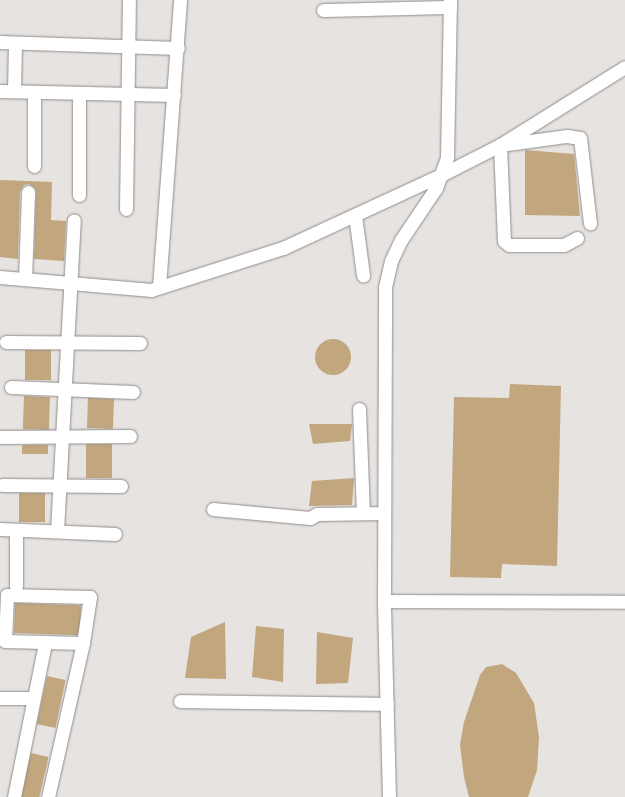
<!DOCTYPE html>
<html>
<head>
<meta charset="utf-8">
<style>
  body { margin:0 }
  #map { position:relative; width:625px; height:797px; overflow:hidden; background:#e6e3e1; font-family:"Alegreya Sans",sans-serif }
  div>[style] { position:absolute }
  .building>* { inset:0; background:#c1a67e; transform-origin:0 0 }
  .round { border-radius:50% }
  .roads { filter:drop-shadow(0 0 1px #908c8b) drop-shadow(0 0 1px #908c8b) }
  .minor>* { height:13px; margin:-6.5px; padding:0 6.5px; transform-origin:6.5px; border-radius:6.5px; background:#fff }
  span { translate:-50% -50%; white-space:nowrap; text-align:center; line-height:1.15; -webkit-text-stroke:3px #f4f0ee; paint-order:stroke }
</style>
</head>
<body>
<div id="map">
  <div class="building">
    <i style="clip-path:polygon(525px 150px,574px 154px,580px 216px,525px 215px)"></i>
    <i style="clip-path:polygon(0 180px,52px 182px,51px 220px,66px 221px,64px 261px,34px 259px,36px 192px,35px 188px,29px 184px,24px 185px,20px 192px,18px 259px,0 257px)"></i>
    <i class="round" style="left:315px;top:339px;width:36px;height:36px"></i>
    <i style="left:25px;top:350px;width:26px;height:30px"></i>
    <i style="clip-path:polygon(510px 384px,561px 386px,557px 566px,502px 564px,501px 578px,450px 577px,454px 397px,509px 398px)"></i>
    <i style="left:24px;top:396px;width:26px;height:33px;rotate:2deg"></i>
    <i style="left:88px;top:398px;width:26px;height:30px;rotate:2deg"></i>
    <i style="clip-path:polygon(309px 424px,352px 424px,350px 441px,313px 444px)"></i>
    <i style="left:86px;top:444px;width:26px;height:34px"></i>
    <i style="left:22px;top:445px;width:26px;height:9px"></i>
    <i style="clip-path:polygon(354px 478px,352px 505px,309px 506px,312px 481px)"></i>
    <i style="left:19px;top:493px;width:26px;height:29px"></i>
    <i style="left:15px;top:603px;width:66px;height:30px;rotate:2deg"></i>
    <i style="clip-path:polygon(225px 622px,226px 679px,185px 678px,191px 637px)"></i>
    <i style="clip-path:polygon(256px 626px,284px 629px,283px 682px,252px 677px)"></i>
    <i style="clip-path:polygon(317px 632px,353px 638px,348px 683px,316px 684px)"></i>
    <i style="clip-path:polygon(502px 664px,516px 673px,534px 703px,539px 737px,537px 770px,528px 797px,469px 797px,464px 777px,460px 745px,464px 722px,480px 675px,486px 667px)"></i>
    <i style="left:47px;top:676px;width:19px;height:49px;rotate:12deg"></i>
    <i style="left:31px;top:753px;width:18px;height:45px;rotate:13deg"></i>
  </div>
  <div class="roads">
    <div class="minor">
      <i style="left:323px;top:10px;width:127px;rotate:-1.4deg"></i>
      <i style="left:0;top:42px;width:178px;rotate:1.9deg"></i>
      <i style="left:0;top:91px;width:174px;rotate:1.3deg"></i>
      <i style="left:14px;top:91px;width:48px;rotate:-88.8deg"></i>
      <i style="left:34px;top:166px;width:74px;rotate:-90deg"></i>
      <i style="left:79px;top:195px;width:102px;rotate:-90deg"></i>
      <i style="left:126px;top:209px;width:209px;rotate:-89.2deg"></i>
      <i style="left:355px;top:215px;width:61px;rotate:82.4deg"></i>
      <i style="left:577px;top:238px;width:15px;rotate:152deg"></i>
      <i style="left:564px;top:245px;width:55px;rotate:180deg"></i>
      <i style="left:509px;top:245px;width:6px;rotate:-141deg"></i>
      <i style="left:504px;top:241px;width:96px;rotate:-92.4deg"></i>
      <i style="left:500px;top:145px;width:68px;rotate:-7.7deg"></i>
      <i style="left:567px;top:136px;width:13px;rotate:9deg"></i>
      <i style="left:580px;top:138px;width:86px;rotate:83.3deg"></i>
      <i style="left:0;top:277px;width:152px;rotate:4.9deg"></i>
      <i style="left:151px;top:290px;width:139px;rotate:-17.7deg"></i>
      <i style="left:283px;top:248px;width:176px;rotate:-24.8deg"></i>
      <i style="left:443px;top:174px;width:64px;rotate:-27deg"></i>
      <i style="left:500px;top:145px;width:147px;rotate:-32deg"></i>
      <i style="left:25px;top:279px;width:87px;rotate:-88deg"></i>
      <i style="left:159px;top:287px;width:288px;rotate:-85.8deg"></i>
      <i style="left:6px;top:342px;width:134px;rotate:0.4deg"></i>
      <i style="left:11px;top:387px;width:122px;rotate:2.3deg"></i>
      <i style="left:359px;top:409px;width:104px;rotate:87.8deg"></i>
      <i style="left:0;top:437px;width:130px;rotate:-0.4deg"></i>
      <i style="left:2px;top:485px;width:119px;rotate:0.5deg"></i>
      <i style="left:213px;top:509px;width:97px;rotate:5.3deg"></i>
      <i style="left:310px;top:518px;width:8px;rotate:-30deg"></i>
      <i style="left:317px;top:514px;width:67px;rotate:-0.9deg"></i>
      <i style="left:0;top:529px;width:115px;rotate:2.5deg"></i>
      <i style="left:16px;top:530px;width:56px;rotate:90deg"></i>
      <i style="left:57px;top:531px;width:311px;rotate:-86.9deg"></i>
      <i style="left:7px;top:595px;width:83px;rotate:1.4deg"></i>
      <i style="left:90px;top:597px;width:47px;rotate:98.7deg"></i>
      <i style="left:83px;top:643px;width:78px;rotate:-178.5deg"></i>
      <i style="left:5px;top:641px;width:46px;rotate:-87.5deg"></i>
      <i style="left:384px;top:601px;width:241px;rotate:0.2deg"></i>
      <i style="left:0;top:698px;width:32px"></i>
      <i style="left:180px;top:701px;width:207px;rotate:0.8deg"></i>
      <i style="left:14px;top:797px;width:157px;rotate:-78.6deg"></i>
      <i style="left:48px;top:797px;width:158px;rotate:-77.2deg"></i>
      <i style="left:389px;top:797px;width:196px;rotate:-91.5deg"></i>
      <i style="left:384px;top:601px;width:314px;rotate:-89.8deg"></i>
      <i style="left:385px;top:287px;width:27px;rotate:-77deg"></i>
      <i style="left:391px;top:261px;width:23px;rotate:-65deg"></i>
      <i style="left:401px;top:240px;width:63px;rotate:-56.1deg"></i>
      <i style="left:436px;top:188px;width:33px;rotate:-70deg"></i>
      <i style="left:447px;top:157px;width:157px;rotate:-88.9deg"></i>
    </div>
  </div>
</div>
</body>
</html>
